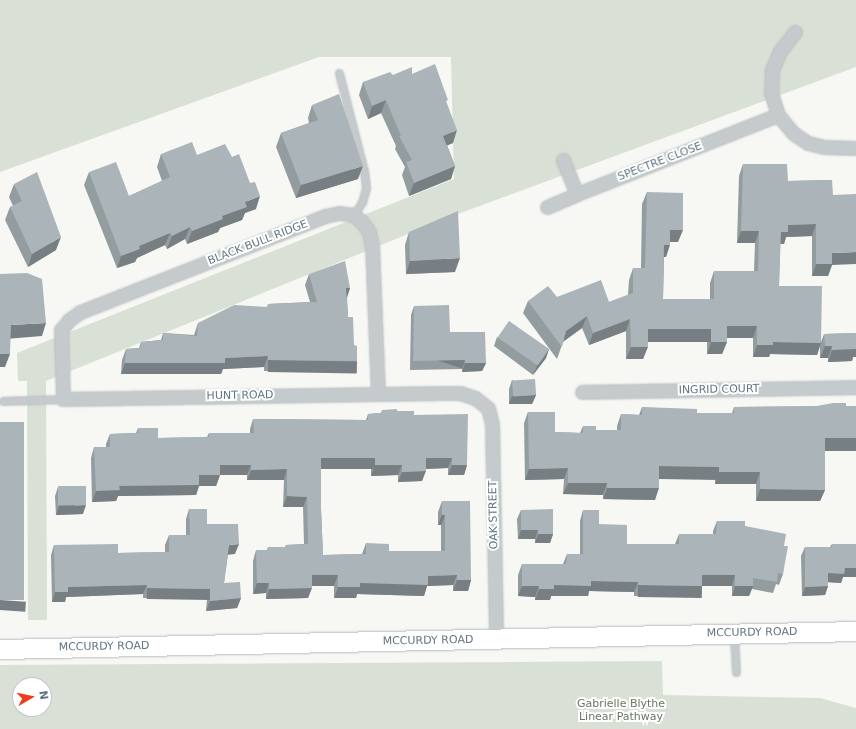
<!DOCTYPE html>
<style>
body{margin:0}
#map{position:relative;width:856px;height:729px;overflow:hidden;background:#f7f7f4;font-family:"DejaVu Sans",sans-serif}
div>[style]{position:absolute}
.green>*{inset:0;background:#d9e0d5}
.roads{filter:drop-shadow(0 0 1px #b7bdc1) drop-shadow(0 0 1px #b7bdc1)}
.lane>*{height:7px;margin:-3.5px;padding:0 3.5px;transform-origin:3.5px;border-radius:3.5px;background:#c5cacc}
.street>*{height:13px;margin:-6.5px;padding:0 6.5px;transform-origin:6.5px;border-radius:6.5px;background:#c5cacc}
.secondary>*{height:19px;margin:-9.5px;padding:0 9.5px;transform-origin:9.5px;border-radius:9.5px;background:#fff}
.wall>*{inset:0;background:#939c9f}
.shaded-wall>*{inset:0;background:#787f82;transform-origin:0 0}
.building>*{inset:0;background:#abb5b9;transform-origin:0 0}
span{translate:-50% -50%;white-space:nowrap;text-align:center;line-height:1.15;-webkit-text-stroke:4px #fff;paint-order:stroke}
.street-label{font-size:11px;color:#617581}
.park-label{font-size:11px;color:#667960}
.north{position:absolute;left:12px;top:677px;width:40px;height:40px;box-sizing:border-box;background:#fff;border:1px solid #c0c8cd;border-radius:50%;rotate:81deg;font-size:11px;font-weight:700;line-height:16px;text-align:center;color:#617581}
.north::after{content:'';display:block;margin:auto;width:14px;height:18px;background:#ed3e1e;clip-path:polygon(50% 0,100% 100%,50% 72%,0 100%)}
</style>
<div id="map">
<div class="green">
<div style="clip-path:polygon(0 0,856px 0,856px 67px,455px 215px,46px 381px,47px 620px,28px 620px,27px 381px,18px 381px,17px 353px,454px 179px,451px 57px,319px 57px,0 172px)"></div>
<div style="clip-path:polygon(evenodd,662px 661px,663px 695px,820px 698px,856px 708px,856px 729px,0 729px,0 665px,662px 661px,20px 685px,44px 685px,44px 709px,20px 709px,20px 685px)"></div>
</div>
<div class="roads">
<div class="lane">
<div style="left:339px;top:73px;width:101px;rotate:75.7deg"></div>
<div style="left:364px;top:171px;width:17px;rotate:83deg"></div>
<div style="left:366px;top:188px;width:15px;rotate:106deg"></div>
<div style="left:362px;top:202px;width:15px;rotate:122deg"></div>
<div style="left:3px;top:401px;width:60px;rotate:-1.9deg"></div>
<div style="left:734px;top:634px;width:38px;rotate:87deg"></div>
</div>
<div class="street">
<div style="left:795px;top:32px;width:24px;rotate:128deg"></div>
<div style="left:780px;top:51px;width:21px;rotate:113deg"></div>
<div style="left:772px;top:70px;width:23px;rotate:92deg"></div>
<div style="left:771px;top:93px;width:23px;rotate:72deg"></div>
<div style="left:778px;top:115px;width:23px;rotate:50deg"></div>
<div style="left:793px;top:133px;width:18px;rotate:34deg"></div>
<div style="left:808px;top:143px;width:16px;rotate:14deg"></div>
<div style="left:824px;top:147px;width:32px;rotate:2deg"></div>
<div style="left:563px;top:160px;width:37px;rotate:68deg"></div>
<div style="left:577px;top:194px;width:216px;rotate:-21.5deg"></div>
<div style="left:547px;top:207px;width:33px;rotate:-23deg"></div>
<div style="left:582px;top:392px;width:274px;rotate:-1deg"></div>
<div style="left:378px;top:394px;width:147px;rotate:-92.3deg"></div>
<div style="left:372px;top:247px;width:15px;rotate:-101deg"></div>
<div style="left:369px;top:232px;width:12px;rotate:-125deg"></div>
<div style="left:362px;top:222px;width:11px;rotate:-139deg"></div>
<div style="left:354px;top:215px;width:15px;rotate:-172deg"></div>
<div style="left:339px;top:213px;width:14px;rotate:168deg"></div>
<div style="left:325px;top:216px;width:263px;rotate:158.6deg"></div>
<div style="left:80px;top:312px;width:14px;rotate:144deg"></div>
<div style="left:69px;top:320px;width:13px;rotate:129deg"></div>
<div style="left:61px;top:330px;width:69px;rotate:88.3deg"></div>
<div style="left:63px;top:399px;width:315px;rotate:-0.9deg"></div>
<div style="left:378px;top:394px;width:64px;rotate:-0.9deg"></div>
<div style="left:442px;top:393px;width:18px"></div>
<div style="left:460px;top:393px;width:16px;rotate:18deg"></div>
<div style="left:475px;top:398px;width:16px;rotate:38deg"></div>
<div style="left:488px;top:408px;width:16px;rotate:76deg"></div>
<div style="left:492px;top:424px;width:215px;rotate:88.9deg"></div>
</div>
<div class="secondary">
<div style="left:0;top:649px;width:856px;rotate:-1.2deg"></div>
</div>
</div>
<div class="wall">
<div style="clip-path:polygon(412px 74px,447px 104px,453px 143px,447px 145px,455px 166px,451px 179px,409px 196px,402px 175px,405px 167px,395px 149px,396px 146px,381px 113px,368px 119px,359px 95px,363px 82px,393px 75px)"></div>
<div style="clip-path:polygon(312px 105px,358px 179px,296px 198px,276px 147px,281px 133px,309px 123px,308px 118px)"></div>
<div style="clip-path:polygon(161px 154px,197px 155px,256px 209px,245px 213px,242px 220px,220px 228px,218px 232px,187px 244px,185px 239px,167px 249px,165px 245px,137px 258px,135px 262px,117px 268px,84px 185px,89px 172px,129px 196px,162px 181px,157px 167px)"></div>
<div style="clip-path:polygon(743px 164px,788px 181px,832px 180px,832px 265px,828px 276px,812px 276px,812px 236px,786px 237px,784px 244px,780px 244px,779px 286px,821px 342px,824px 334px,856px 333px,856px 326px,856px 357px,853px 357px,852px 361px,828px 362px,828px 358px,820px 358px,820px 346px,817px 355px,770px 354px,769px 357px,753px 357px,753px 338px,727px 338px,727px 342px,722px 354px,707px 354px,707px 341px,648px 341px,643px 359px,626px 359px,626px 331px,589px 345px,582px 328px,563px 342px,557px 359px,523px 313px,528px 301px,557px 297px,609px 302px,628px 295px,629px 280px,633px 268px,641px 268px,642px 204px,647px 192px,678px 242px,670px 242px,666px 257px,664px 257px,663px 299px,710px 299px,710px 283px,714px 271px,754px 271px,755px 243px,737px 243px,739px 176px)"></div>
<div style="clip-path:polygon(14px 184px,56px 250px,28px 267px,5px 220px,10px 207px,13px 206px,9px 197px)"></div>
<div style="clip-path:polygon(409px 232px,455px 272px,406px 274px,405px 245px)"></div>
<div style="clip-path:polygon(309px 274px,350px 288px,347px 298px,348px 317px,357px 361px,353px 372px,264px 371px,264px 367px,223px 369px,221px 374px,121px 374px,122px 360px,126px 349px,139px 348px,141px 342px,161px 340px,163px 333px,194px 335px,198px 323px,267px 307px,268px 304px,310px 302px,305px 285px)"></div>
<div style="clip-path:polygon(414px 306px,450px 332px,486px 363px,482px 371px,462px 372px,462px 369px,410px 370px,411px 315px)"></div>
<div style="clip-path:polygon(497px 337px,549px 349px,546px 358px,533px 375px,494px 346px)"></div>
<div style="clip-path:polygon(512px 380px,536px 395px,532px 404px,509px 404px,509px 389px)"></div>
<div style="clip-path:polygon(856px 406px,856px 450px,825px 450px,825px 490px,820px 501px,756px 501px,756px 484px,715px 484px,715px 479px,659px 478px,655px 500px,603px 499px,603px 495px,563px 494px,564px 479px,525px 480px,524px 423px,528px 412px,555px 432px,580px 433px,583px 426px,596px 430px,617px 430px,617px 426px,621px 414px,639px 415px,642px 407px,697px 413px,732px 413px,734px 407px)"></div>
<div style="clip-path:polygon(382px 410px,397px 411px,414px 415px,467px 465px,464px 475px,448px 475px,448px 468px,426px 469px,422px 481px,398px 482px,398px 475px,371px 476px,371px 468px,321px 468px,321px 509px,323px 555px,362px 554px,366px 543px,389px 551px,441px 551px,441px 525px,438px 525px,438px 512px,442px 501px,471px 580px,468px 591px,453px 591px,453px 585px,427px 586px,424px 596px,357px 594px,356px 598px,334px 598px,334px 586px,312px 586px,308px 598px,266px 599px,266px 593px,253px 594px,253px 561px,256px 550px,267px 550px,268px 547px,285px 547px,286px 545px,304px 544px,303px 507px,283px 507px,284px 480px,247px 480px,247px 475px,220px 475px,216px 486px,199px 486px,196px 495px,118px 496px,116px 501px,92px 502px,91px 458px,94px 447px,106px 447px,106px 444px,110px 434px,136px 433px,138px 428px,158px 438px,207px 437px,209px 433px,250px 433px,250px 429px,253px 419px,366px 420px,368px 414px,381px 413px)"></div>
<div style="clip-path:polygon(58px 487px,83px 514px,56px 515px,55px 496px)"></div>
<div style="clip-path:polygon(189px 509px,207px 524px,235px 554px,228px 554px,224px 583px,241px 598px,237px 608px,206px 611px,207px 599px,143px 598px,143px 594px,66px 597px,65px 602px,52px 602px,51px 555px,54px 545px,118px 553px,165px 552px,165px 545px,169px 535px,186px 535px,186px 519px)"></div>
<div style="clip-path:polygon(521px 510px,553px 534px,550px 543px,535px 543px,535px 539px,518px 539px,517px 519px)"></div>
<div style="clip-path:polygon(583px 510px,599px 524px,627px 544px,675px 544px,679px 534px,713px 534px,713px 531px,717px 521px,745px 526px,784px 546px,783px 574px,779px 585px,776px 584px,773px 593px,752px 589px,749px 596px,732px 596px,732px 586px,702px 586px,698px 597px,634px 596px,634px 592px,589px 591px,588px 596px,551px 596px,550px 600px,535px 600px,535px 597px,518px 596px,518px 575px,522px 564px,563px 564px,567px 554px,580px 554px,580px 521px)"></div>
<div style="clip-path:polygon(832px 544px,856px 544px,856px 577px,843px 577px,841px 583px,828px 582px,828px 586px,825px 595px,802px 596px,801px 556px,805px 547px,830px 547px)"></div>
</div>
<div class="shaded-wall">
<div style="clip-path:polygon(386px 100px,381px 113px,368px 119px,372px 106px)"></div>
<div style="clip-path:polygon(457px 130px,453px 143px,439px 149px,443px 136px)"></div>
<div style="clip-path:polygon(363px 166px,358px 179px,296px 198px,301px 185px)"></div>
<div style="clip-path:polygon(455px 166px,451px 179px,409px 196px,414px 183px)"></div>
<div style="clip-path:polygon(260px 196px,256px 209px,245px 213px,242px 220px,220px 228px,218px 232px,187px 244px,192px 231px,222px 216px,245px 202px)"></div>
<div style="clip-path:polygon(816px 224px,812px 236px,786px 237px,784px 244px,776px 244px,781px 232px,788px 225px)"></div>
<div style="clip-path:polygon(190px 227px,185px 239px,167px 249px,172px 236px)"></div>
<div style="clip-path:polygon(670px 230px,683px 230px,678px 242px,666px 242px)"></div>
<div style="clip-path:polygon(741px 231px,759px 231px,755px 243px,737px 243px)"></div>
<div style="clip-path:polygon(170px 233px,165px 245px,137px 258px,135px 262px,117px 268px,121px 256px,139px 246px)"></div>
<div style="clip-path:polygon(61px 237px,56px 250px,28px 267px,32px 254px)"></div>
<div style="clip-path:polygon(664px 245px,670px 245px,666px 257px,659px 257px)"></div>
<div style="clip-path:polygon(856px 252px,856px 264px,832px 265px,828px 276px,812px 276px,816px 264px,832px 253px)"></div>
<div style="clip-path:polygon(460px 258px,455px 272px,406px 274px,410px 261px)"></div>
<div style="clip-path:polygon(346px 288px,350px 288px,346px 299px)"></div>
<div style="clip-path:polygon(587px 316px,582px 328px,561px 343px,566px 331px)"></div>
<div style="clip-path:polygon(630px 319px,626px 331px,589px 345px,593px 333px)"></div>
<div style="clip-path:polygon(46px 323px,42px 336px,6px 339px,11px 325px)"></div>
<div style="clip-path:polygon(727px 326px,757px 326px,753px 338px,722px 338px)"></div>
<div style="left:648px;top:329px;width:63px;height:13px"></div>
<div style="clip-path:polygon(711px 342px,727px 342px,722px 354px,707px 354px)"></div>
<div style="clip-path:polygon(773px 342px,821px 343px,817px 355px,770px 354px,769px 357px,753px 357px,757px 345px)"></div>
<div style="clip-path:polygon(825px 346px,832px 346px,828px 358px,820px 358px)"></div>
<div style="clip-path:polygon(856px 346px,856px 357px,853px 357px,852px 361px,828px 362px,832px 350px)"></div>
<div style="clip-path:polygon(631px 347px,648px 347px,643px 359px,626px 359px)"></div>
<div style="clip-path:polygon(549px 349px,546px 358px,533px 375px,537px 366px)"></div>
<div style="clip-path:polygon(0 354px,10px 354px,5px 367px,0 367px)"></div>
<div style="clip-path:polygon(268px 356px,264px 367px,223px 369px,221px 374px,121px 374px,125px 363px)"></div>
<div style="left:268px;top:360px;width:89px;height:12px;rotate:1deg"></div>
<div style="left:465px;top:360px;width:9px;height:52px;rotate:108deg"></div>
<div style="clip-path:polygon(465px 363px,486px 363px,482px 371px,462px 372px)"></div>
<div style="clip-path:polygon(536px 395px,532px 404px,509px 404px,512px 396px)"></div>
<div style="left:825px;top:438px;width:31px;height:13px"></div>
<div style="left:321px;top:458px;width:54px;height:11px"></div>
<div style="clip-path:polygon(426px 458px,452px 458px,448px 468px,422px 469px)"></div>
<div style="clip-path:polygon(220px 465px,251px 465px,247px 475px,220px 475px,216px 486px,199px 486px,196px 495px,118px 496px,116px 501px,92px 502px,96px 491px)"></div>
<div style="clip-path:polygon(375px 465px,402px 465px,398px 475px,371px 476px)"></div>
<div style="clip-path:polygon(452px 465px,467px 465px,464px 475px,448px 475px)"></div>
<div style="left:659px;top:466px;width:60px;height:13px;rotate:1deg"></div>
<div style="clip-path:polygon(568px 468px,564px 479px,525px 480px,529px 469px)"></div>
<div style="clip-path:polygon(287px 469px,284px 480px,247px 480px,251px 470px)"></div>
<div style="clip-path:polygon(426px 471px,422px 481px,398px 482px,402px 472px)"></div>
<div style="clip-path:polygon(719px 472px,760px 472px,756px 484px,715px 484px)"></div>
<div style="clip-path:polygon(568px 483px,607px 483px,603px 495px,563px 494px)"></div>
<div style="clip-path:polygon(607px 488px,659px 488px,655px 500px,603px 499px)"></div>
<div style="clip-path:polygon(760px 489px,825px 490px,820px 501px,756px 501px)"></div>
<div style="clip-path:polygon(287px 496px,307px 497px,303px 507px,283px 507px)"></div>
<div style="clip-path:polygon(86px 505px,83px 514px,56px 515px,59px 506px)"></div>
<div style="clip-path:polygon(442px 515px,445px 515px,441px 525px,438px 525px)"></div>
<div style="clip-path:polygon(521px 530px,538px 530px,535px 539px,518px 539px)"></div>
<div style="clip-path:polygon(538px 534px,553px 534px,550px 543px,535px 543px)"></div>
<div style="clip-path:polygon(239px 544px,235px 554px,226px 555px,229px 545px)"></div>
<div style="clip-path:polygon(845px 568px,856px 568px,856px 577px,843px 577px,841px 583px,825px 582px,828px 573px)"></div>
<div style="clip-path:polygon(312px 575px,338px 575px,334px 586px,308px 586px)"></div>
<div style="clip-path:polygon(457px 575px,453px 585px,427px 586px,424px 596px,357px 594px,356px 598px,334px 598px,338px 587px,360px 583px,428px 576px)"></div>
<div style="clip-path:polygon(702px 575px,735px 575px,732px 586px,698px 586px)"></div>
<div style="clip-path:polygon(457px 580px,471px 580px,468px 591px,453px 591px)"></div>
<div style="clip-path:polygon(591px 581px,638px 582px,634px 592px,589px 591px,588px 596px,551px 596px,550px 600px,535px 600px,539px 589px,554px 585px)"></div>
<div style="clip-path:polygon(257px 583px,269px 583px,266px 593px,253px 594px)"></div>
<div style="clip-path:polygon(147px 585px,143px 594px,66px 597px,65px 602px,52px 602px,55px 592px,68px 587px)"></div>
<div style="left:638px;top:585px;width:64px;height:12px;rotate:1deg"></div>
<div style="clip-path:polygon(522px 586px,539px 586px,535px 597px,518px 596px)"></div>
<div style="clip-path:polygon(735px 586px,753px 586px,749px 596px,732px 596px)"></div>
<div style="clip-path:polygon(828px 586px,825px 595px,802px 596px,805px 587px)"></div>
<div style="left:147px;top:588px;width:63px;height:11px;rotate:1deg"></div>
<div style="clip-path:polygon(312px 588px,308px 598px,266px 599px,269px 589px)"></div>
<div style="clip-path:polygon(241px 598px,237px 608px,206px 611px,210px 601px)"></div>
<div style="left:0;top:600px;width:26px;height:10px;rotate:4deg"></div>
</div>
<div class="building">
<div style="clip-path:polygon(435px 64px,448px 100px,446px 101px,457px 130px,443px 136px,455px 166px,414px 183px,406px 162px,412px 160px,399px 136px,401px 136px,386px 100px,372px 106px,363px 82px,390px 72px,393px 75px,412px 67px,412px 74px)"></div>
<div style="clip-path:polygon(339px 94px,363px 166px,301px 185px,281px 133px,318px 120px,312px 105px)"></div>
<div style="clip-path:polygon(192px 142px,197px 155px,225px 144px,232px 157px,239px 154px,250px 183px,255px 182px,260px 196px,245px 202px,247px 207px,222px 216px,223px 219px,192px 231px,190px 227px,172px 236px,170px 233px,139px 246px,140px 249px,121px 256px,89px 172px,116px 162px,129px 196px,170px 177px,161px 154px)"></div>
<div style="clip-path:polygon(743px 164px,787px 164px,788px 181px,832px 180px,833px 195px,856px 194px,856px 252px,832px 253px,832px 264px,816px 264px,816px 224px,788px 225px,788px 232px,781px 232px,779px 286px,822px 286px,821px 343px,773px 342px,773px 345px,757px 345px,757px 326px,727px 326px,727px 342px,711px 342px,711px 329px,648px 329px,648px 347px,631px 347px,630px 319px,593px 333px,587px 316px,566px 331px,562px 347px,528px 301px,548px 286px,557px 297px,601px 280px,609px 302px,633px 293px,633px 268px,645px 268px,647px 192px,683px 193px,683px 230px,670px 230px,670px 245px,664px 245px,663px 299px,714px 299px,714px 271px,758px 271px,759px 231px,741px 231px)"></div>
<div style="clip-path:polygon(37px 172px,61px 237px,32px 254px,10px 207px,22px 201px,14px 184px)"></div>
<div style="clip-path:polygon(458px 211px,460px 258px,410px 261px,409px 232px)"></div>
<div style="clip-path:polygon(345px 261px,350px 288px,346px 288px,348px 317px,353px 317px,354px 345px,357px 346px,357px 361px,268px 360px,268px 356px,225px 358px,225px 363px,125px 363px,126px 349px,140px 348px,141px 342px,163px 340px,163px 333px,197px 336px,198px 323px,234px 305px,268px 307px,268px 304px,317px 302px,309px 274px)"></div>
<div style="clip-path:polygon(27px 273px,42px 279px,46px 323px,11px 325px,10px 354px,0 354px,0 274px)"></div>
<div style="clip-path:polygon(449px 305px,450px 332px,485px 332px,486px 363px,465px 363px,465px 360px,413px 361px,414px 306px)"></div>
<div style="left:509px;top:321px;width:49px;height:20px;rotate:35deg"></div>
<div style="clip-path:polygon(856px 333px,856px 349px,832px 350px,832px 346px,825px 346px,824px 334px)"></div>
<div style="left:535px;top:379px;width:16px;height:23px;rotate:86deg"></div>
<div style="clip-path:polygon(833px 403px,846px 403px,846px 406px,856px 406px,856px 438px,825px 438px,825px 490px,760px 489px,760px 472px,719px 472px,719px 467px,659px 466px,659px 488px,607px 488px,607px 483px,568px 483px,568px 468px,529px 469px,528px 412px,555px 412px,555px 432px,583px 433px,583px 426px,596px 426px,596px 430px,621px 430px,621px 414px,642px 415px,642px 407px,697px 409px,697px 413px,734px 413px,734px 407px,817px 406px)"></div>
<div style="clip-path:polygon(397px 409px,397px 411px,414px 411px,414px 415px,468px 414px,467px 465px,452px 465px,452px 458px,426px 458px,426px 471px,402px 472px,402px 465px,375px 465px,375px 458px,321px 458px,321px 509px,323px 555px,366px 554px,366px 543px,389px 544px,389px 551px,445px 551px,445px 515px,442px 515px,442px 501px,470px 501px,471px 580px,457px 580px,457px 575px,428px 576px,428px 585px,360px 583px,360px 587px,338px 587px,338px 575px,312px 575px,312px 588px,269px 589px,269px 583px,257px 583px,256px 550px,268px 550px,268px 547px,286px 547px,286px 545px,308px 544px,307px 497px,287px 496px,287px 469px,251px 470px,251px 465px,220px 465px,220px 475px,199px 475px,199px 485px,119px 486px,120px 490px,96px 491px,94px 447px,110px 447px,110px 434px,138px 433px,138px 428px,158px 428px,158px 438px,209px 437px,209px 433px,254px 433px,253px 419px,368px 420px,368px 414px,382px 413px,382px 410px)"></div>
<div style="left:0;top:422px;width:24px;height:178px"></div>
<div style="left:86px;top:486px;width:19px;height:28px;rotate:90deg"></div>
<div style="clip-path:polygon(189px 509px,207px 509px,207px 524px,238px 524px,239px 544px,229px 545px,224px 583px,240px 582px,241px 598px,210px 601px,210px 589px,147px 588px,147px 585px,68px 587px,68px 592px,55px 592px,54px 545px,118px 544px,118px 553px,169px 552px,169px 535px,190px 535px)"></div>
<div style="clip-path:polygon(553px 509px,553px 534px,538px 534px,538px 530px,521px 530px,521px 510px)"></div>
<div style="clip-path:polygon(583px 510px,599px 510px,599px 524px,627px 525px,627px 544px,679px 544px,679px 534px,716px 534px,717px 521px,745px 521px,745px 526px,786px 534px,784px 546px,788px 546px,783px 574px,778px 573px,777px 582px,753px 578px,753px 586px,735px 586px,735px 575px,702px 575px,702px 586px,638px 585px,638px 582px,591px 581px,591px 586px,554px 585px,554px 589px,539px 589px,539px 586px,522px 586px,522px 564px,566px 564px,567px 554px,583px 554px)"></div>
<div style="clip-path:polygon(832px 544px,856px 544px,856px 568px,845px 568px,844px 574px,828px 573px,828px 586px,805px 587px,805px 547px,832px 547px)"></div>
</div>
<div class="street-label">
<span style="left:660px;top:162px;rotate:-21deg">SPECTRE CLOSE</span>
<span style="left:258px;top:243px;rotate:-21deg">BLACK BULL RIDGE</span>
<span style="left:719px;top:390px;rotate:-1deg">INGRID COURT</span>
<span style="left:240px;top:396px;rotate:-1deg">HUNT ROAD</span>
<span style="left:494px;top:515px;rotate:-91deg">OAK STREET</span>
<span style="left:752px;top:633px;rotate:-1deg">MCCURDY ROAD</span>
<span style="left:428px;top:641px;rotate:-1deg">MCCURDY ROAD</span>
<span style="left:104px;top:647px;rotate:-1deg">MCCURDY ROAD</span>
</div>
<div class="park-label">
<span style="left:621px;top:711px">Gabrielle Blythe<br>Linear Pathway</span>
</div>
<div class="north">N</div>
</div>
